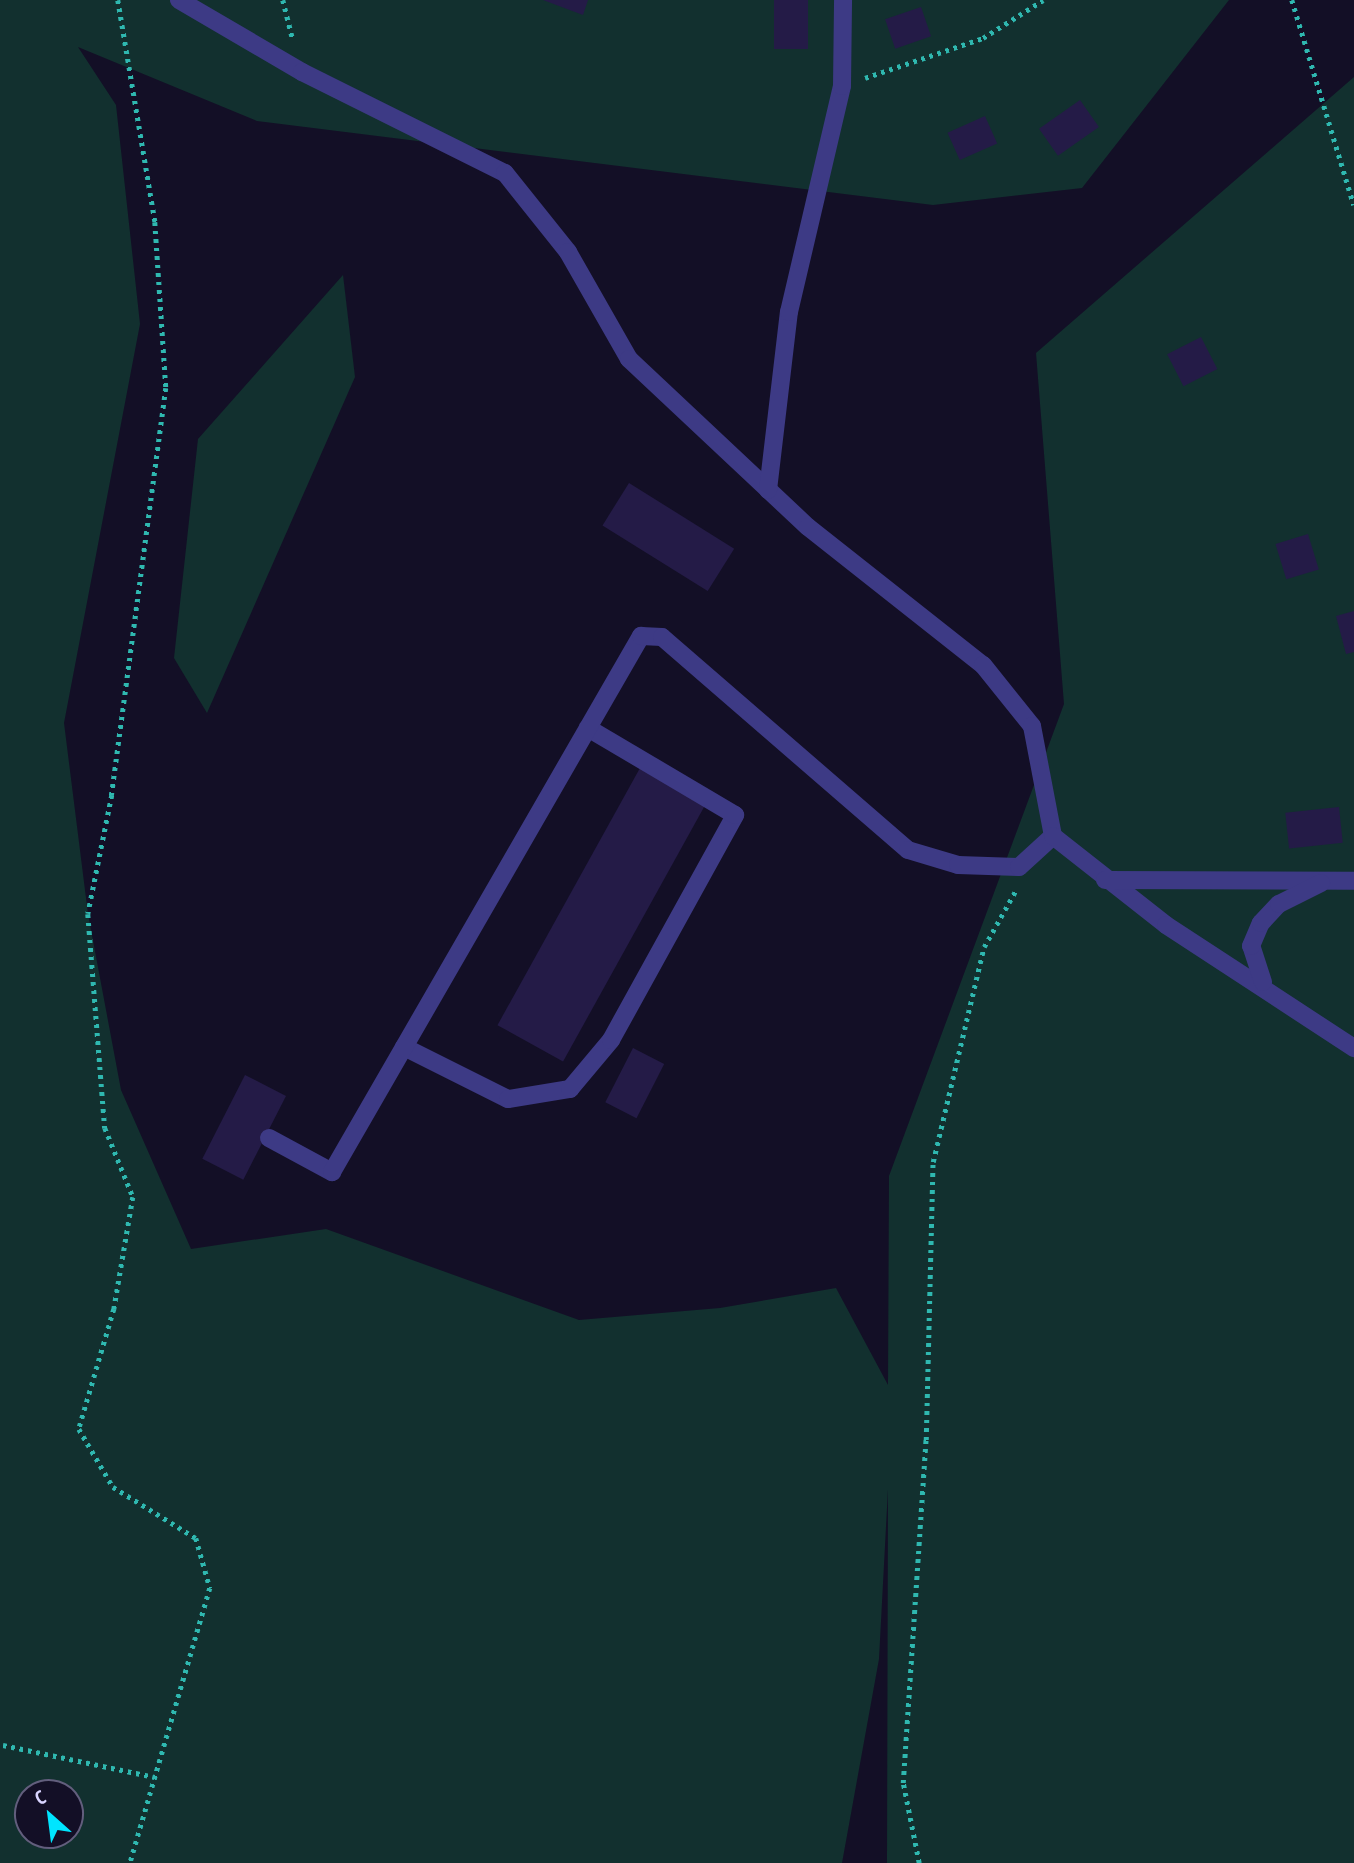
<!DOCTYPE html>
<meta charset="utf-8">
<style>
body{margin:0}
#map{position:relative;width:1354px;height:1863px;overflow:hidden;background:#130f26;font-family:"PT Sans Narrow",sans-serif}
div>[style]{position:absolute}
.green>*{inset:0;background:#12302f}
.building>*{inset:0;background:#241b47;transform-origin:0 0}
.path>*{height:4.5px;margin-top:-2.25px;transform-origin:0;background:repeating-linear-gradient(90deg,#2fb8b0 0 3.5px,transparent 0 8.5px)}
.service>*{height:18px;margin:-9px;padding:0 9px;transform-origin:9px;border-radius:9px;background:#3d3a85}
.minor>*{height:18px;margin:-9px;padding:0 9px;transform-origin:9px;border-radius:9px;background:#3d3a85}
span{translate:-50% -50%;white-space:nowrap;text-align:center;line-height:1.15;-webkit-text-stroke:5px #130f26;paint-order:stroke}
.north{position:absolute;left:14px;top:1779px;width:70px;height:70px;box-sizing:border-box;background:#130f26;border:2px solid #625e7d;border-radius:50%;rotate:332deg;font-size:19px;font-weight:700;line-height:28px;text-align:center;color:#d9d4ff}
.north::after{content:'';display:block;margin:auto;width:24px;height:32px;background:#00e5ff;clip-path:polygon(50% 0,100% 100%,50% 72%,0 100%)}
</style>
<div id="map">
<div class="green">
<div style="clip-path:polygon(evenodd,0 0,1229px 0,1082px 188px,933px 205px,257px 121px,78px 47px,116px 105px,140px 324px,64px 723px,88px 914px,121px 1090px,191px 1249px,326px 1229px,579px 1320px,720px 1308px,836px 1288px,888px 1385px,889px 1176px,1064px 704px,1036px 353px,1354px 77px,1354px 1863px,887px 1863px,888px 1489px,879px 1659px,842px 1863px,0 1863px,0 0,28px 1793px,70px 1793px,70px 1835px,28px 1835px,28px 1793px)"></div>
<div style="clip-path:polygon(343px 275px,355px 377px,207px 713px,174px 658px,198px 439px)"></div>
</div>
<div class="building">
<div style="clip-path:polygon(543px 0,588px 0,583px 15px)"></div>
<div style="left:774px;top:0;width:34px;height:49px"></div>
<div style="left:921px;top:7px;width:31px;height:38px;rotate:71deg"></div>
<div style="left:1080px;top:100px;width:33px;height:50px;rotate:55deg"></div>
<div style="left:985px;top:116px;width:30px;height:41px;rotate:66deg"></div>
<div style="left:1201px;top:337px;width:36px;height:38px;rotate:63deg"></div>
<div style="left:629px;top:483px;width:124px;height:50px;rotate:32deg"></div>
<div style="left:1308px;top:534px;width:37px;height:34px;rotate:73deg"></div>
<div style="clip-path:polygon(1354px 611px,1354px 652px,1346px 654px,1336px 616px)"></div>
<div style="left:640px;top:768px;width:75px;height:294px;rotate:29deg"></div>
<div style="left:1339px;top:807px;width:36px;height:54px;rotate:84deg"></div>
<div style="left:633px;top:1048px;width:35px;height:61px;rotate:27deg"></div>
<div style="left:245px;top:1075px;width:46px;height:94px;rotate:27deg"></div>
</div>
<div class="path">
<div style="left:118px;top:0;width:225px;rotate:80.5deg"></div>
<div style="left:155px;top:222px;width:166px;rotate:86.2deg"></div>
<div style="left:166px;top:388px;width:411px;rotate:97.6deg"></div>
<div style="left:112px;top:795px;width:121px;rotate:101.4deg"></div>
<div style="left:88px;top:914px;width:215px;rotate:85.5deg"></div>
<div style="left:105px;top:1128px;width:74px;rotate:67.9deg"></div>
<div style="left:133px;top:1197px;width:114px;rotate:99.6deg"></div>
<div style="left:114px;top:1309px;width:125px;rotate:106.3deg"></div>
<div style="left:79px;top:1429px;width:67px;rotate:59.6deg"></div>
<div style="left:113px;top:1487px;width:97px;rotate:31.6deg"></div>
<div style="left:196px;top:1538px;width:52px;rotate:74.4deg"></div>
<div style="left:210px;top:1588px;width:286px;rotate:106.2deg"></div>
<div style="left:283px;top:0;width:41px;rotate:76deg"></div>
<div style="left:1292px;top:0;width:214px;rotate:73.2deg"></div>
<div style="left:865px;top:78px;width:125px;rotate:-18.7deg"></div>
<div style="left:983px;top:38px;width:71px;rotate:-32.3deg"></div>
<div style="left:3px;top:1745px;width:155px;rotate:11.9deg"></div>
<div style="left:919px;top:1863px;width:82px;rotate:-101.3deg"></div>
<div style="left:903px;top:1783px;width:344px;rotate:-86.2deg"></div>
<div style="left:926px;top:1440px;width:278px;rotate:-88.6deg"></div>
<div style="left:933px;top:1162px;width:221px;rotate:-76.7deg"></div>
<div style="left:984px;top:947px;width:65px;rotate:-60.7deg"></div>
</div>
<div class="service">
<div style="left:404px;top:1047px;width:116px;rotate:26.6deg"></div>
<div style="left:508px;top:1099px;width:63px;rotate:-9.2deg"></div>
<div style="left:570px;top:1089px;width:64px;rotate:-50.1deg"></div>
<div style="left:611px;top:1040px;width:257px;rotate:-61.1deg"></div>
<div style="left:735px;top:815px;width:171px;rotate:-149.4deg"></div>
<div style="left:269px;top:1138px;width:72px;rotate:28.4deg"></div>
<div style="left:332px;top:1172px;width:619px;rotate:-60.04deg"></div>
<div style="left:641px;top:636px;width:21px;rotate:3deg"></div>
<div style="left:662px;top:637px;width:325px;rotate:40.9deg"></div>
<div style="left:908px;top:850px;width:52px;rotate:16.7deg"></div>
<div style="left:958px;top:865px;width:61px;rotate:1.9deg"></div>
<div style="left:1019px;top:867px;width:46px;rotate:-42.4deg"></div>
</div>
<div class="minor">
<div style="left:179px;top:0;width:143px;rotate:30.3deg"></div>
<div style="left:302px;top:72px;width:227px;rotate:26.5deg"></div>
<div style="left:505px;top:173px;width:101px;rotate:51.4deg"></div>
<div style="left:568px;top:252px;width:123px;rotate:60.3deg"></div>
<div style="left:629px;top:359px;width:245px;rotate:43.2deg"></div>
<div style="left:808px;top:527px;width:223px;rotate:38.3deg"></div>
<div style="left:983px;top:665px;width:78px;rotate:51.2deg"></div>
<div style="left:1032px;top:726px;width:112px;rotate:79.2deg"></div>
<div style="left:1053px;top:836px;width:144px;rotate:38.2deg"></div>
<div style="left:1166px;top:925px;width:225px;rotate:33.2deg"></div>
<div style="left:768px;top:490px;width:179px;rotate:-83.3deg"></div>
<div style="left:789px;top:312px;width:232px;rotate:-76.8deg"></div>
<div style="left:842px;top:86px;width:86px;rotate:-89.3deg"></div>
<div style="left:1105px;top:880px;width:249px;rotate:0.2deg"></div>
<div style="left:1263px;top:982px;width:38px;rotate:-108deg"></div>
<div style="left:1251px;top:946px;width:25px;rotate:-67deg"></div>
<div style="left:1261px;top:923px;width:26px;rotate:-47deg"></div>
<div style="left:1279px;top:904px;width:47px;rotate:-26.6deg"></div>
</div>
<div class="north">С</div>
</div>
